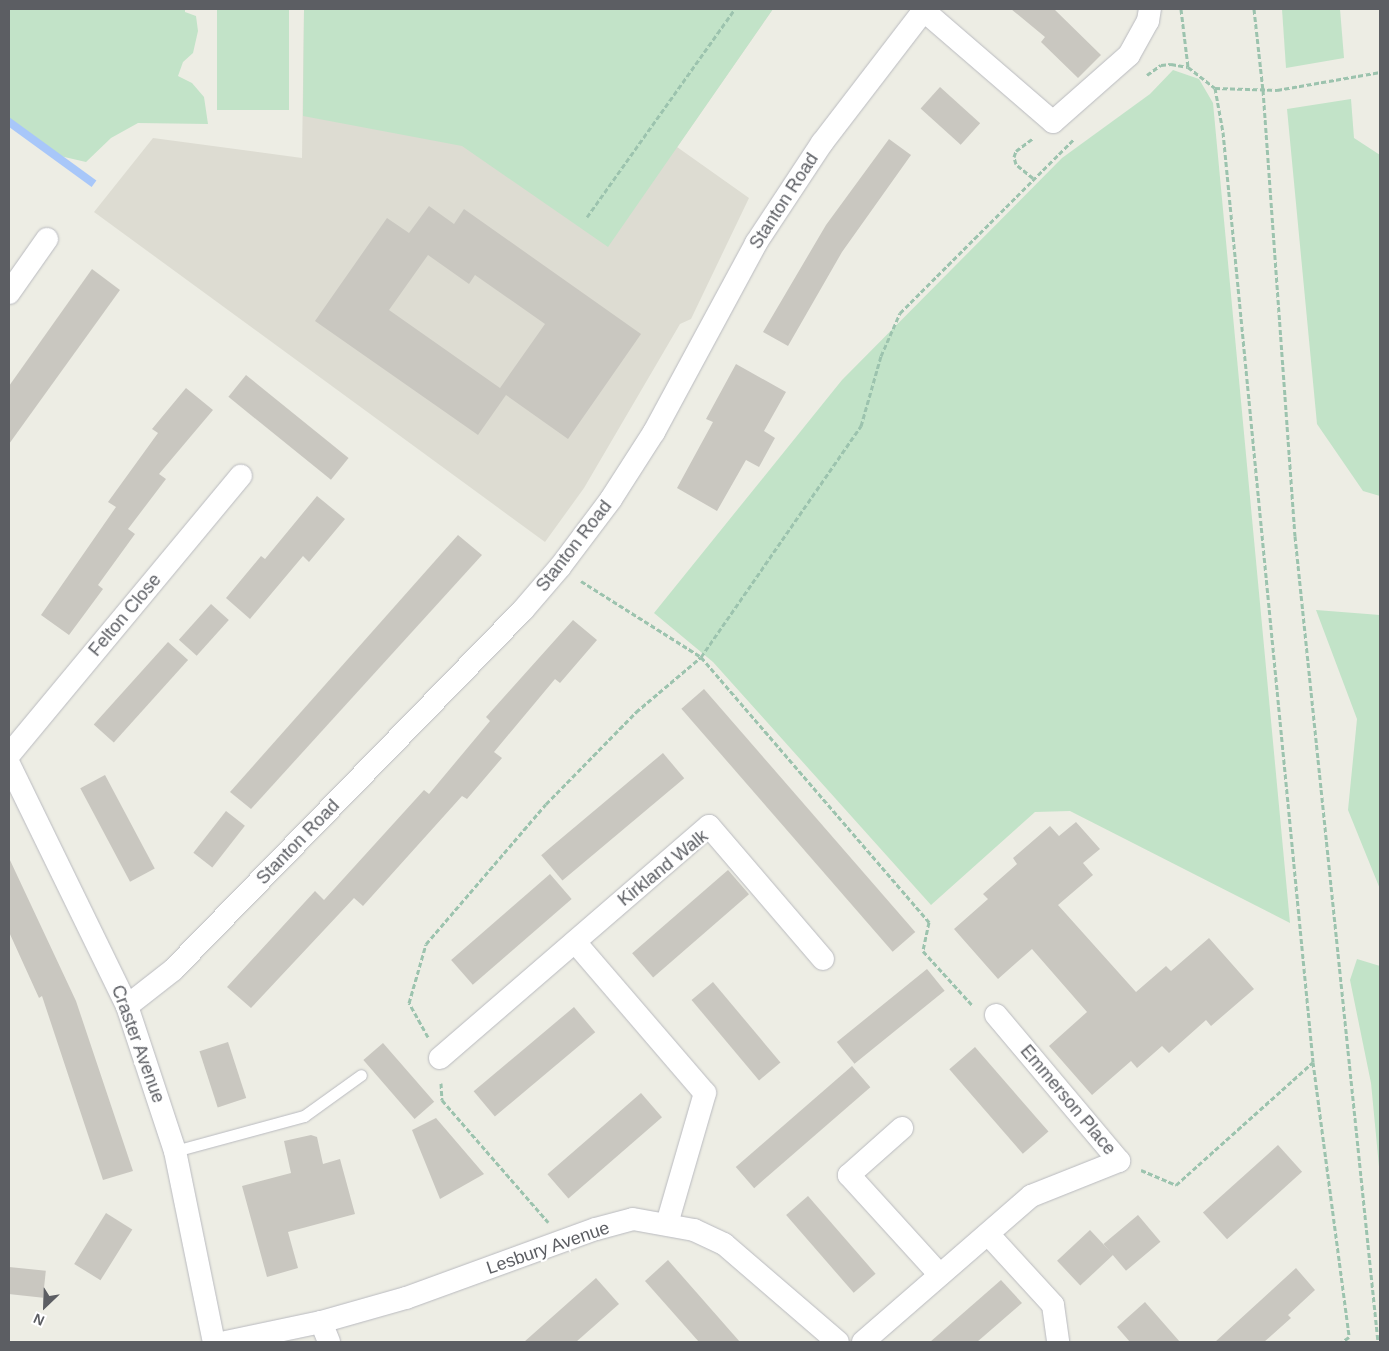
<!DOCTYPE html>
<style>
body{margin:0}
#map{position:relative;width:1389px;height:1351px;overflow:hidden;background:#edede4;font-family:Arial,sans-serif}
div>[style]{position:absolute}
.education>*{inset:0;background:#dddcd2}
.green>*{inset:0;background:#c2e3c8;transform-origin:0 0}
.water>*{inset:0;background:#a8c7f9;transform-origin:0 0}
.building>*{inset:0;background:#c9c7c0;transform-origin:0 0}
.path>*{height:3px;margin-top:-1.5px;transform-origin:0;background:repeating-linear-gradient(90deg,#9cc3ae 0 5px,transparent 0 7.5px)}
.roads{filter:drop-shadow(0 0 1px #b9babf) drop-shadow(0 0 1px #b9babf)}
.lane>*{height:11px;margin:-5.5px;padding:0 5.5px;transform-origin:5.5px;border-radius:5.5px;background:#fff}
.street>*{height:22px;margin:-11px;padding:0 11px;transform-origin:11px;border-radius:11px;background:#fff}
span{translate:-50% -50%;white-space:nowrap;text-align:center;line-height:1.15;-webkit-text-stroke:4.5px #fff;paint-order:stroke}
.street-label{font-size:18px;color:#5c5e63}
.frame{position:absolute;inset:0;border:10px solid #5c5e63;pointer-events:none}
.north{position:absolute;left:20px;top:1281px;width:50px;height:50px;-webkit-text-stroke:4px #fff;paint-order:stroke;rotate:204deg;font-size:14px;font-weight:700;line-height:20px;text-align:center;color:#5c5e63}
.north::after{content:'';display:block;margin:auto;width:18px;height:22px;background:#5c5e63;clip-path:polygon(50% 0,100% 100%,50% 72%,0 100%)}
</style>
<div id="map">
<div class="education">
<div style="clip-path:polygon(304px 9px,773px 9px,677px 147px,749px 198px,691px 319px,680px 324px,584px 488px,545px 542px,94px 212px,153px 138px,302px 158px)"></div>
</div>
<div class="green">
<div style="clip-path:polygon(9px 9px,185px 9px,185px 12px,196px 16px,198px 31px,193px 53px,183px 62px,178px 76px,192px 83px,204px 97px,208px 124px,138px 123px,111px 138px,86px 162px,60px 156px,9px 118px)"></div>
<div style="left:217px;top:9px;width:72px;height:101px"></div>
<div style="clip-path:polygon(304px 9px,773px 9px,608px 247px,462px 146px,303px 116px)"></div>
<div style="clip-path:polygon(1282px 9px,1340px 9px,1344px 58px,1286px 68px)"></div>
<div style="clip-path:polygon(1173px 70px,1199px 79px,1213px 103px,1290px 923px,1070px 811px,1035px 812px,931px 905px,713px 662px,654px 613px,842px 380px,1062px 158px,1150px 94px)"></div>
<div style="clip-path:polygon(1351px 99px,1354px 138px,1380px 155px,1380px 496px,1363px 491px,1317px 424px,1287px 109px)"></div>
<div style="clip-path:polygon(1316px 610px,1380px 615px,1380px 889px,1348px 810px,1357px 719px)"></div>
<div style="clip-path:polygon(1357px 959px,1380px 966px,1380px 1177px,1371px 1083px,1350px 980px)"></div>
</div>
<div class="water">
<div style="left:9px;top:117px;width:108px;height:8px;rotate:36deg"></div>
</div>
<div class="building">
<div style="clip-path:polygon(1011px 9px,1054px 9px,1101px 55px,1078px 78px,1041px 42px,1045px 37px)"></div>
<div style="left:940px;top:87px;width:54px;height:29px;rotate:42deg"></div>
<div style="clip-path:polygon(889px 139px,911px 155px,842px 252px,788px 346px,763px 332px,826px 225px)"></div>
<div style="clip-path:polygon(evenodd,429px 206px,454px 224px,464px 209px,641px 334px,568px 439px,506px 395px,478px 435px,315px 321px,387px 218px,409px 233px,429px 206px,428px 255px,469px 284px,475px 275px,545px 324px,500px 388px,389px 310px,428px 255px)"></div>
<div style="clip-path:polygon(92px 269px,120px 290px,9px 444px,9px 386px)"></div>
<div style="clip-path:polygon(736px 364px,786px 392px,764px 431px,775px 438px,759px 467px,746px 460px,717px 511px,677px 488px,713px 422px,706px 419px)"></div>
<div style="left:246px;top:375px;width:132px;height:28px;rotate:39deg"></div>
<div style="clip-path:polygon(186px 388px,213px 410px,159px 474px,166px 479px,128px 529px,135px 534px,98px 585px,103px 589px,69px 635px,41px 615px,116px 507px,108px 502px,158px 433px,152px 429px)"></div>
<div style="clip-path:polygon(317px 496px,345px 519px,309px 562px,303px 556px,250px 619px,226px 598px,261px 556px,265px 559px)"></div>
<div style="clip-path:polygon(458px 535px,482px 555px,251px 809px,230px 792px)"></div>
<div style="left:211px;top:604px;width:24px;height:48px;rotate:42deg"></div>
<div style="clip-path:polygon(573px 620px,597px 640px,560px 683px,555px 679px,494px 752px,502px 758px,467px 799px,462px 796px,363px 906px,354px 898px,251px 1008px,227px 987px,315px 891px,324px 900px,424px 790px,429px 794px,490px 721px,486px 717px)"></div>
<div style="left:168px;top:642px;width:27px;height:111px;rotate:42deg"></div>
<div style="left:704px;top:689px;width:322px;height:30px;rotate:49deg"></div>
<div style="left:663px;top:753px;width:33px;height:159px;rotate:50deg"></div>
<div style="left:105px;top:775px;width:106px;height:28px;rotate:62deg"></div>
<div style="left:226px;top:811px;width:24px;height:53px;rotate:38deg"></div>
<div style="clip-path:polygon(1076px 822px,1100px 849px,1083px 863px,1093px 875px,1058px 905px,1136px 992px,1166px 966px,1171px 971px,1209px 938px,1254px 989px,1211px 1026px,1206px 1020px,1169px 1053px,1162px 1046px,1137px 1068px,1131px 1061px,1092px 1095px,1049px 1046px,1087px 1012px,1032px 949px,998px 979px,954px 929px,988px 899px,983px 894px,1017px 864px,1013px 858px,1050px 826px,1059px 836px)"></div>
<div style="clip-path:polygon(9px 858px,76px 1001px,133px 1171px,103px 1180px,42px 996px,39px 998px,9px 932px)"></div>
<div style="left:728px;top:870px;width:32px;height:127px;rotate:49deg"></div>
<div style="left:550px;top:874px;width:33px;height:131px;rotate:49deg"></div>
<div style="left:927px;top:969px;width:28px;height:116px;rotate:51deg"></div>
<div style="left:713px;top:982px;width:105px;height:28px;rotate:50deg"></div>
<div style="left:574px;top:1007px;width:33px;height:131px;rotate:50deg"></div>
<div style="left:228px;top:1042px;width:59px;height:30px;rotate:72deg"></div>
<div style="left:383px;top:1043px;width:78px;height:26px;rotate:49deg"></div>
<div style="left:975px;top:1047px;width:112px;height:34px;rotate:49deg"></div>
<div style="left:852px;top:1066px;width:28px;height:154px;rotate:49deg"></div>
<div style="left:641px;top:1093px;width:32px;height:124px;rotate:49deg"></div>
<div style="clip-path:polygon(436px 1118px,484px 1174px,440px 1199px,412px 1130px)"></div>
<div style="clip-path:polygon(311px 1135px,317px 1137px,323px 1164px,340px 1159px,355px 1214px,288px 1232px,298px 1268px,267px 1277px,242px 1186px,291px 1173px,284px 1141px)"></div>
<div style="left:1278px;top:1145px;width:36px;height:101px;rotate:48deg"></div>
<div style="left:808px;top:1196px;width:103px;height:29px;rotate:49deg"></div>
<div style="left:106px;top:1213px;width:31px;height:60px;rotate:32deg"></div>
<div style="left:1138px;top:1215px;width:35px;height:45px;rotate:50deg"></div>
<div style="left:1090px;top:1230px;width:34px;height:45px;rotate:47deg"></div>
<div style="clip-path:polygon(668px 1260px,740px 1342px,699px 1342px,645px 1281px)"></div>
<div style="left:9px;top:1267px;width:37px;height:27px;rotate:6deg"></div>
<div style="clip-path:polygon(1296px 1268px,1315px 1290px,1288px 1315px,1291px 1318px,1264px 1342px,1215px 1342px)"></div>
<div style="clip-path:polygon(596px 1278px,619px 1304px,576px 1342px,524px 1342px)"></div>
<div style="clip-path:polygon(1001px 1280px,1022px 1303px,977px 1342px,930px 1342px)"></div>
<div style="clip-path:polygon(1145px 1302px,1180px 1342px,1130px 1342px,1117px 1327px)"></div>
</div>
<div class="path">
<div style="left:1181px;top:9px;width:58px;rotate:83.1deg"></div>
<div style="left:1254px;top:9px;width:81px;rotate:83.7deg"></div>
<div style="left:1263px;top:90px;width:447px;rotate:85.9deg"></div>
<div style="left:1295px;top:536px;width:810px;rotate:84.12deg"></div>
<div style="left:1147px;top:75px;width:17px;rotate:-36deg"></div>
<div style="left:1161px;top:65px;width:10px;rotate:-6deg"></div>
<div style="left:1171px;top:64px;width:17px;rotate:10deg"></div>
<div style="left:1188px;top:67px;width:34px;rotate:38deg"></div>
<div style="left:1215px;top:88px;width:62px;rotate:1.8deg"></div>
<div style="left:1277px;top:90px;width:105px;rotate:-9.9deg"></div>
<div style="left:1215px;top:88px;width:45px;rotate:79.7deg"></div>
<div style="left:1223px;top:132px;width:934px;rotate:84.47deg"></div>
<div style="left:1313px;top:1062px;width:277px;rotate:82.5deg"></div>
<div style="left:1349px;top:1337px;width:9px;rotate:144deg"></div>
<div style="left:1033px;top:178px;width:22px;rotate:-141deg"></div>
<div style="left:1016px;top:164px;width:7px;rotate:-106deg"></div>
<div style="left:1014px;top:157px;width:6px;rotate:-72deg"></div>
<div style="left:1016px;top:151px;width:21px;rotate:-37deg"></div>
<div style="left:587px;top:217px;width:255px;rotate:-54.6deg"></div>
<div style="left:581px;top:581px;width:142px;rotate:32.3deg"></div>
<div style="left:701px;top:657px;width:350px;rotate:49.3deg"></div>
<div style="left:929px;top:922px;width:30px;rotate:102deg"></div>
<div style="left:923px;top:951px;width:74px;rotate:47.7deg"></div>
<div style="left:428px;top:1037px;width:39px;rotate:-119deg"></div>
<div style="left:409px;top:1003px;width:61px;rotate:-73.9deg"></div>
<div style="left:426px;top:944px;width:184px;rotate:-49.4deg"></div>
<div style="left:546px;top:804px;width:129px;rotate:-45.6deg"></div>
<div style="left:636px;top:712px;width:85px;rotate:-40.2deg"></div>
<div style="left:701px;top:657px;width:281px;rotate:-55.3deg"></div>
<div style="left:861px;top:426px;width:73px;rotate:-74.1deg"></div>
<div style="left:881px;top:356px;width:47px;rotate:-66.2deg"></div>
<div style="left:900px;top:313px;width:245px;rotate:-45deg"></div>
<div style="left:441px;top:1083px;width:17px;rotate:87deg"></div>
<div style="left:442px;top:1100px;width:162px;rotate:49deg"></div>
<div style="left:1141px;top:1170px;width:38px;rotate:23deg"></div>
<div style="left:1176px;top:1185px;width:184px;rotate:-41.9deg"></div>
</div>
<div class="roads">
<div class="lane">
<div style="left:175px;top:1151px;width:134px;rotate:-15.2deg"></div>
<div style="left:304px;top:1116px;width:70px;rotate:-35.7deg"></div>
</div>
<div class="street">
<div style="left:922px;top:9px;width:173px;rotate:40.8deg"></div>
<div style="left:1053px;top:122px;width:101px;rotate:-41.4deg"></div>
<div style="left:1129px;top:55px;width:39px;rotate:-61deg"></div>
<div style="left:1148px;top:21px;width:12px;rotate:-81deg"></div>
<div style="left:9px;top:293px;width:66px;rotate:-54.9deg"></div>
<div style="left:9px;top:755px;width:363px;rotate:-50.3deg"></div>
<div style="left:9px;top:764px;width:269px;rotate:64deg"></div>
<div style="left:127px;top:1006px;width:153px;rotate:71.7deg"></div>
<div style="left:175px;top:1151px;width:195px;rotate:78.5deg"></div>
<div style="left:575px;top:942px;width:199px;rotate:49.3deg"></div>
<div style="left:705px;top:1093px;width:136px;rotate:106.2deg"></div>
<div style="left:127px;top:1006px;width:58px;rotate:-38deg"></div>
<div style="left:173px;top:970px;width:502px;rotate:-45.81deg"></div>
<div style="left:523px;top:610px;width:57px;rotate:-49.3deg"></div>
<div style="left:560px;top:567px;width:85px;rotate:-53.1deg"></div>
<div style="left:611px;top:499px;width:80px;rotate:-57.3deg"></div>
<div style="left:654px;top:432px;width:215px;rotate:-61.6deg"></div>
<div style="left:756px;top:243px;width:120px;rotate:-56.6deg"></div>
<div style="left:822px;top:143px;width:168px;rotate:-52.5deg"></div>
<div style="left:440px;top:1058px;width:355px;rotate:-40.8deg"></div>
<div style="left:709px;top:826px;width:175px;rotate:49.4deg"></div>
<div style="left:902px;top:1128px;width:71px;rotate:138.4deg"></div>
<div style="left:849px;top:1175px;width:135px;rotate:47.7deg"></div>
<div style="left:988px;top:1234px;width:96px;rotate:47.5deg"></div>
<div style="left:1053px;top:1305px;width:37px;rotate:82deg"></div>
<div style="left:321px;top:1322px;width:22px;rotate:68deg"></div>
<div style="left:226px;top:1342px;width:97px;rotate:-11.9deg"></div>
<div style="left:321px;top:1322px;width:88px;rotate:-15.8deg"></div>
<div style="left:406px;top:1298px;width:202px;rotate:-20deg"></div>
<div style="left:596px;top:1229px;width:38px;rotate:-15deg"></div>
<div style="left:633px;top:1219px;width:62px;rotate:10.2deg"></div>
<div style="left:694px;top:1230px;width:33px;rotate:25deg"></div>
<div style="left:724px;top:1244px;width:150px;rotate:40.7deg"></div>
<div style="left:863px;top:1342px;width:223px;rotate:-41deg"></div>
<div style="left:1031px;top:1196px;width:95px;rotate:-21.7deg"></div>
<div style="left:1119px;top:1161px;width:191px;rotate:-130.1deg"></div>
</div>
</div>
<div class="street-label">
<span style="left:784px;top:201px;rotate:-57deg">Stanton Road</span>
<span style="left:574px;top:546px;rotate:-52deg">Stanton Road</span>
<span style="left:125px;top:615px;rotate:-50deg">Felton Close</span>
<span style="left:298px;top:842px;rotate:-46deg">Stanton Road</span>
<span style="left:663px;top:868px;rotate:-39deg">Kirkland Walk</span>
<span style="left:138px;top:1044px;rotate:70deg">Craster Avenue</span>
<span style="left:1068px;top:1100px;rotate:50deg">Emmerson Place</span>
<span style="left:548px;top:1248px;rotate:-19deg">Lesbury Avenue</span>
</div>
<div class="frame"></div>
<div class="north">N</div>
</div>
